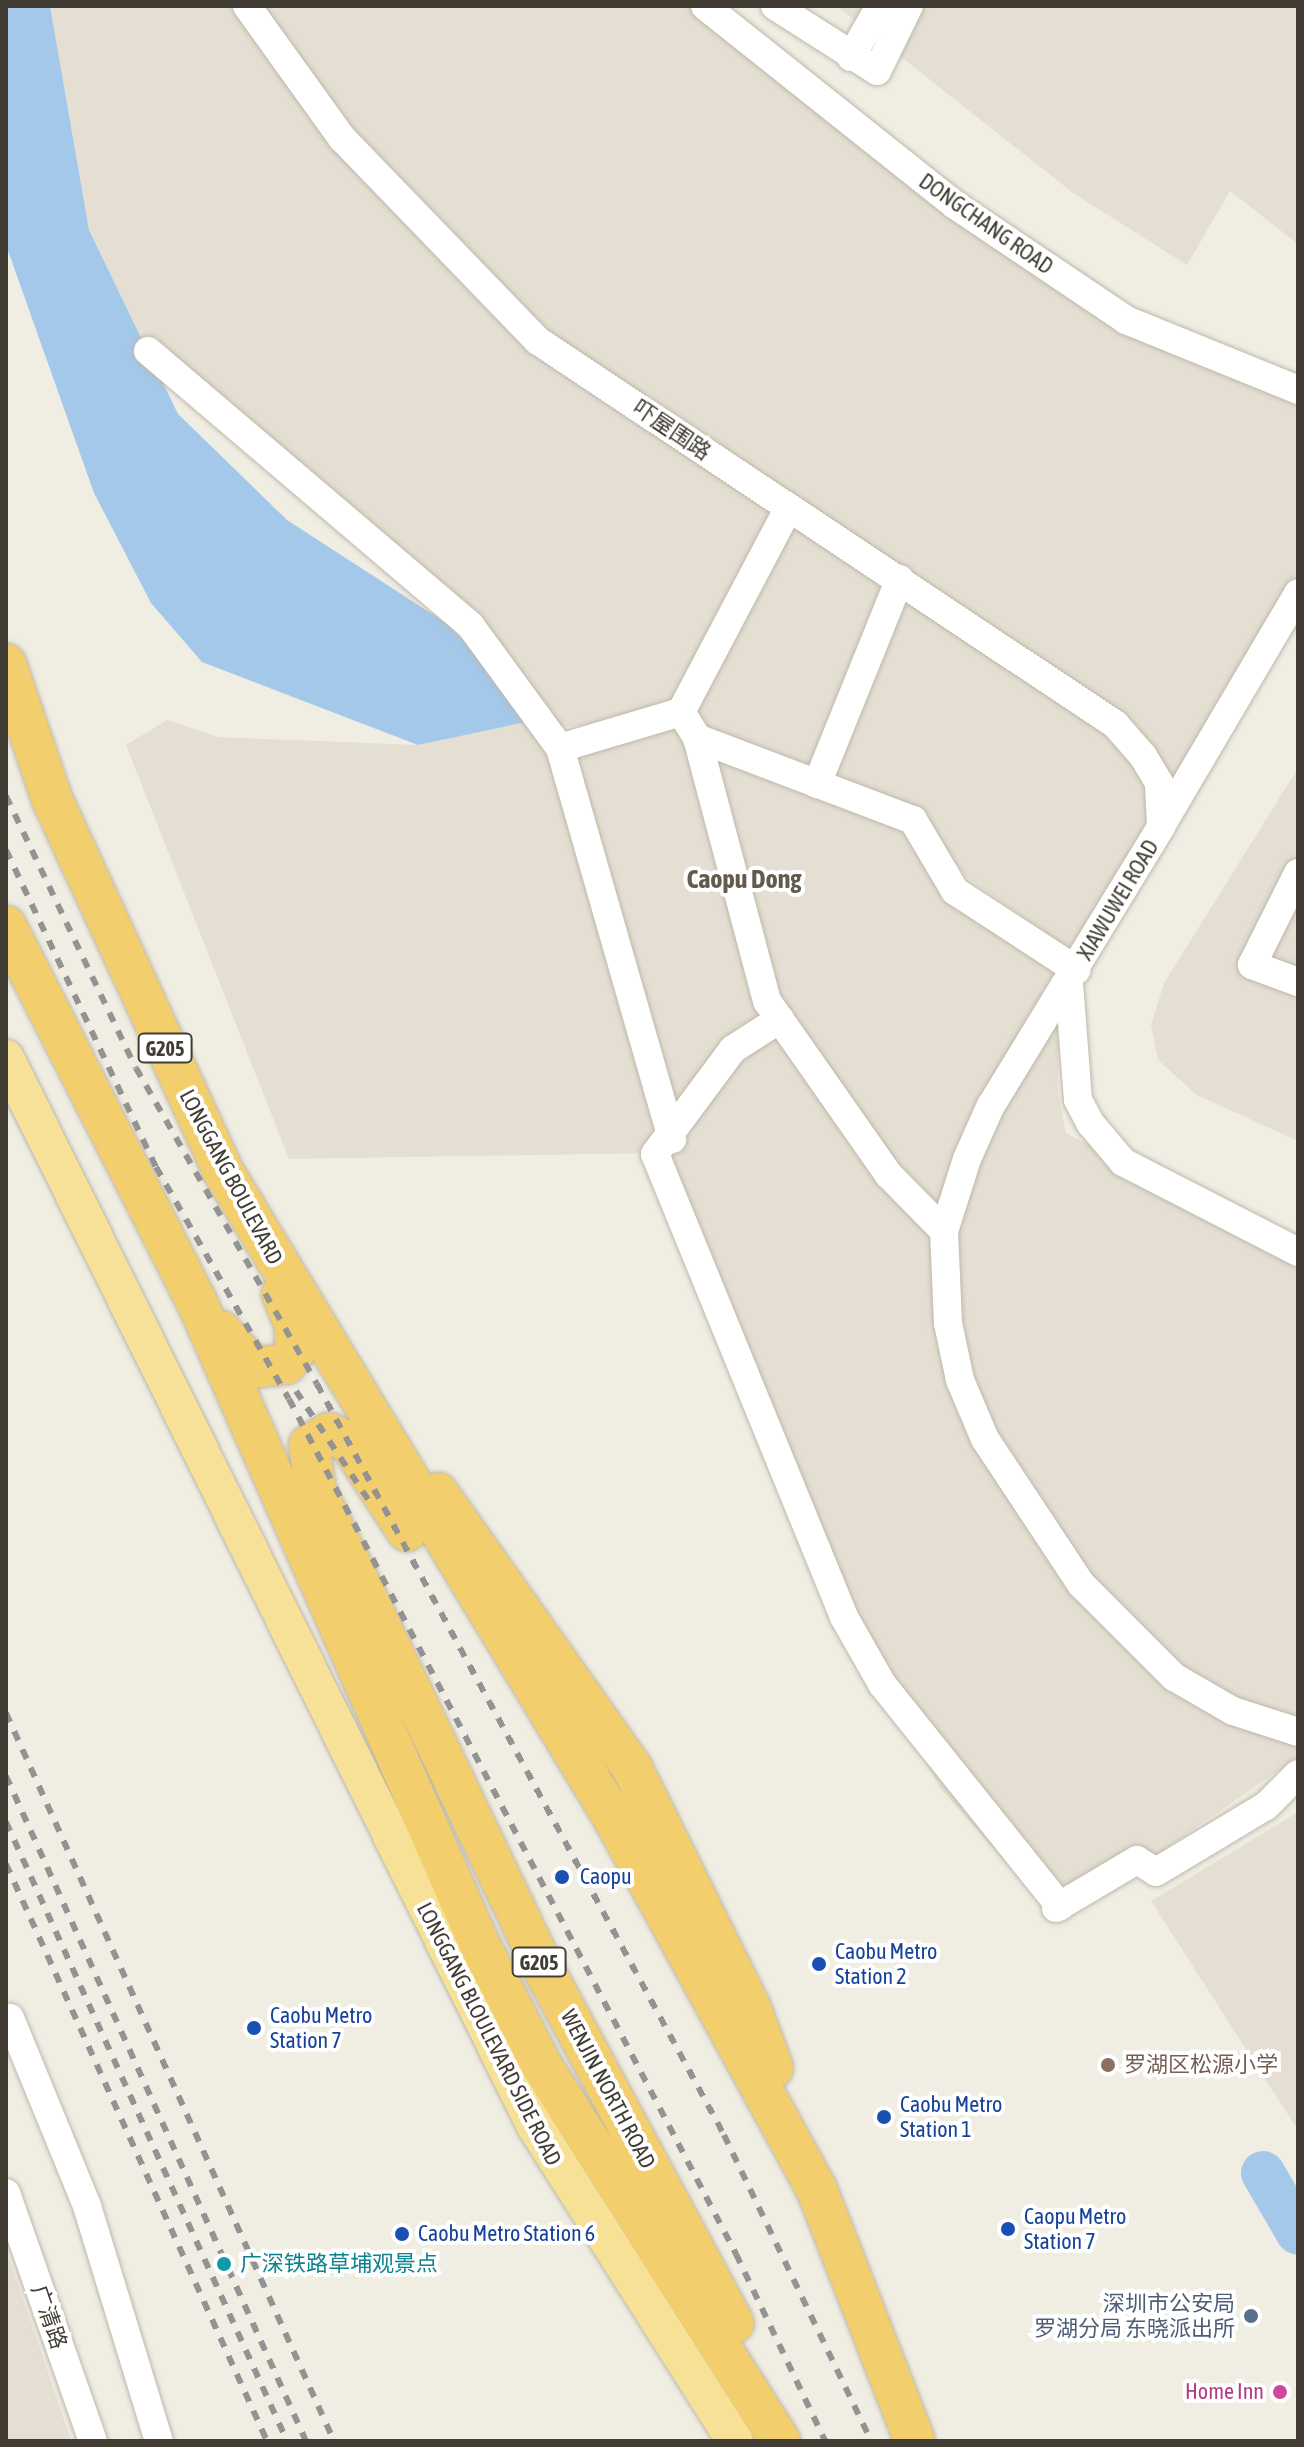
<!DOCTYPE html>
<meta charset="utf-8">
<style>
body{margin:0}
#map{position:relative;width:1304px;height:2447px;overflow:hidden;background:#f0ede3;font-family:"Asap Condensed","Noto Sans SC",sans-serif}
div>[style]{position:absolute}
.residential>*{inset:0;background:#e4dfd2}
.water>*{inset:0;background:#a3c8ea}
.river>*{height:44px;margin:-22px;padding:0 22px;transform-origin:22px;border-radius:22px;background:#a3c8ea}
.roads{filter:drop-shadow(0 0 2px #beb8aa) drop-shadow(0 0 2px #beb8aa)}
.minor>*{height:28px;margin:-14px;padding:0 14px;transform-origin:14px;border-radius:14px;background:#fff}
.major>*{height:36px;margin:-18px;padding:0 18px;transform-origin:18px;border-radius:18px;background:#f6e196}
.highway>*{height:40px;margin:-20px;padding:0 20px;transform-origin:20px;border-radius:20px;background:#f3ce6c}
.rail>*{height:6px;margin-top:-3px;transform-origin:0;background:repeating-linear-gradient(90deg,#939393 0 10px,transparent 0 20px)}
.dots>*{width:22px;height:22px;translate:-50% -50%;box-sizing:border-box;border:4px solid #fff;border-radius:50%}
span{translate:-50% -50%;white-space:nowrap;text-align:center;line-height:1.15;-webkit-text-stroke:8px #fff;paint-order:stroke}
.shield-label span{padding:2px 6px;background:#fff;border:2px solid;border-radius:6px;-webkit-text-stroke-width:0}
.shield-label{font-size:20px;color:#413d34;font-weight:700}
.street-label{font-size:22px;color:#413d34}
.transit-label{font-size:22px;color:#164399}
.left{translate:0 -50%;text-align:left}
.education-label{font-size:22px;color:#785e54}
.culture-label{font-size:22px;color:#0d838f}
.service-label{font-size:22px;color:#4e5e75}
.right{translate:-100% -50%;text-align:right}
.hotel-label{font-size:22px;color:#b23c85}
.quarter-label{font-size:26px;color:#635b4c;font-weight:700}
.frame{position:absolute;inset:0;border:8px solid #413d34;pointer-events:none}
</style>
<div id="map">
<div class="residential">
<div style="clip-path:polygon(50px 6px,725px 6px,956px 191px,1131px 312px,1298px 376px,1298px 603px,1069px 949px,969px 879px,916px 817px,682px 717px,559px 727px,510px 654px,148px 351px,89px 230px)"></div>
<div style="clip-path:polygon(837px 6px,1298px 6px,1298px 244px,1230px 191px,1187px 265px,1073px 193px)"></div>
<div style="clip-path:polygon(167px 720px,218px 737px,418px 745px,526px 722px,575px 751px,678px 725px,912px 823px,940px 891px,1057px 964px,1058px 1094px,1066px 1133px,1298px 1252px,1298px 1757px,1059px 1922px,941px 1789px,859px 1645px,653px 1153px,289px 1159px,126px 745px)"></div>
<div style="clip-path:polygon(1298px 768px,1298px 1141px,1197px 1095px,1158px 1060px,1151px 1025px,1164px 983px)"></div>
<div style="clip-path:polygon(1298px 1812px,1298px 2130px,1151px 1901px)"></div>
<div style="clip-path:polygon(6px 2250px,34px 2331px,71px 2441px,6px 2441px)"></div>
</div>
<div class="water">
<div style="clip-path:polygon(6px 6px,50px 6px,89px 230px,178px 414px,287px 520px,446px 623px,502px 678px,526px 722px,418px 745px,202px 662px,151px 603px,94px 493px,6px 245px)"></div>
</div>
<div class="river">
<div style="left:1263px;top:2173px;width:69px;rotate:59.7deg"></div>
</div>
<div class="roads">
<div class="minor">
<div style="left:247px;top:6px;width:163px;rotate:54.3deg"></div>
<div style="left:342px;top:138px;width:282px;rotate:46deg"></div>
<div style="left:538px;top:341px;width:693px;rotate:33.58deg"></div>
<div style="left:1115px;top:724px;width:43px;rotate:48.8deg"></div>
<div style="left:1143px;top:756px;width:31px;rotate:59deg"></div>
<div style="left:1159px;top:783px;width:44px;rotate:87.4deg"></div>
<div style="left:1161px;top:827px;width:326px;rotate:121.4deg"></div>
<div style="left:991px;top:1105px;width:59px;rotate:114deg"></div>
<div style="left:967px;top:1159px;width:76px;rotate:107.7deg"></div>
<div style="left:944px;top:1231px;width:92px;rotate:87.5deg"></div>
<div style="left:948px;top:1323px;width:58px;rotate:78.1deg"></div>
<div style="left:960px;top:1380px;width:64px;rotate:67deg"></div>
<div style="left:985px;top:1439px;width:174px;rotate:56.5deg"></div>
<div style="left:1081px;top:1584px;width:132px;rotate:45deg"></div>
<div style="left:1174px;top:1677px;width:68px;rotate:30deg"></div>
<div style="left:1233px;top:1711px;width:68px;rotate:17.9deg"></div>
<div style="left:705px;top:6px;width:320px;rotate:38.5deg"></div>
<div style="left:955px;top:205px;width:206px;rotate:33.9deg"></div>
<div style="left:1126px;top:320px;width:186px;rotate:22.1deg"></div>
<div style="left:775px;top:6px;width:121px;rotate:32.5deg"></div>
<div style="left:877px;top:71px;width:72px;rotate:-63.8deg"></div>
<div style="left:851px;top:57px;width:59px;rotate:-60.4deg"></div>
<div style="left:148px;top:351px;width:423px;rotate:40.4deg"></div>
<div style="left:470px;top:625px;width:152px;rotate:53.8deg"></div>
<div style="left:560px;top:748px;width:126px;rotate:-16.6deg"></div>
<div style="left:681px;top:712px;width:31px;rotate:58deg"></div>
<div style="left:697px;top:738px;width:272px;rotate:75.1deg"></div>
<div style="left:767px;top:1001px;width:213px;rotate:55deg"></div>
<div style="left:889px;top:1175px;width:78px;rotate:45.5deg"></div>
<div style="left:681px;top:712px;width:229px;rotate:-62.2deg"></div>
<div style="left:697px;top:738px;width:231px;rotate:20.8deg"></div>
<div style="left:913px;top:820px;width:82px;rotate:59.4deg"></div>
<div style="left:955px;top:891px;width:145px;rotate:33.1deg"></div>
<div style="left:560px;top:748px;width:407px;rotate:74deg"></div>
<div style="left:817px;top:784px;width:221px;rotate:-68deg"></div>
<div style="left:1161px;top:826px;width:270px;rotate:-59.5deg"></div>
<div style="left:1298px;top:873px;width:103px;rotate:116.6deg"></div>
<div style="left:1252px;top:965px;width:49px;rotate:20.3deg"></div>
<div style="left:1069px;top:983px;width:117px;rotate:85.6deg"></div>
<div style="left:1078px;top:1100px;width:27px;rotate:62deg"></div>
<div style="left:1091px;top:1124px;width:50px;rotate:49.9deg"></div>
<div style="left:1123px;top:1162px;width:197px;rotate:27.2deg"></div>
<div style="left:780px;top:1019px;width:56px;rotate:147.4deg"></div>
<div style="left:733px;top:1049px;width:131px;rotate:126.6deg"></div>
<div style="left:655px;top:1154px;width:500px;rotate:67.79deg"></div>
<div style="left:844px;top:1617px;width:77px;rotate:60.4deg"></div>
<div style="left:882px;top:1684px;width:285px;rotate:51.3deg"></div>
<div style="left:1056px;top:1908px;width:94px;rotate:-30.7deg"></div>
<div style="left:1137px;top:1860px;width:22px;rotate:32deg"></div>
<div style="left:1156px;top:1872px;width:128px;rotate:-31deg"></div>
<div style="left:1266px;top:1806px;width:45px;rotate:-45deg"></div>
<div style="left:10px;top:2018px;width:203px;rotate:67.7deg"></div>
<div style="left:87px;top:2206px;width:246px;rotate:73deg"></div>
<div style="left:6px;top:2193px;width:263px;rotate:70.7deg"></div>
</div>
<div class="major">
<div style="left:6px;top:1058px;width:1192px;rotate:63.65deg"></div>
<div style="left:535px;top:2126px;width:373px;rotate:57.6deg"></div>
</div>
<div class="highway">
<div style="left:6px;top:664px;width:143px;rotate:71.2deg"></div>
<div style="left:52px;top:799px;width:409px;rotate:65.3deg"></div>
<div style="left:223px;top:1171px;width:757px;rotate:58.89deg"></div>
<div style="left:614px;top:1819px;width:423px;rotate:61.3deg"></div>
<div style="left:817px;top:2190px;width:269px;rotate:68.7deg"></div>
<div style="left:6px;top:926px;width:419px;rotate:63.1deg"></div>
<div style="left:196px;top:1300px;width:700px;rotate:66.25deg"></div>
<div style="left:478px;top:1941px;width:140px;rotate:62.9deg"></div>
<div style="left:542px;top:2066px;width:444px;rotate:57.6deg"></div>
<div style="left:221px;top:1331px;width:49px;rotate:49.1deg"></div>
<div style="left:253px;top:1368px;width:33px;rotate:-7deg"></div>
<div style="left:286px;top:1364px;width:16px;rotate:-55deg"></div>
<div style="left:295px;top:1351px;width:25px;rotate:-90deg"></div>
<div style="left:295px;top:1326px;width:35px;rotate:-112deg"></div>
<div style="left:438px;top:1493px;width:337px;rotate:54.8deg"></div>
<div style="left:632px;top:1768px;width:269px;rotate:63.7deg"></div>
<div style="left:751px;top:2009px;width:63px;rotate:69.6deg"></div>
<div style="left:407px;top:1531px;width:106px;rotate:-123.1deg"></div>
<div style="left:349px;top:1442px;width:22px;rotate:-156deg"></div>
<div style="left:329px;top:1433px;width:23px;rotate:149deg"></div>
<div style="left:309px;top:1445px;width:47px;rotate:81.3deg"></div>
<div style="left:316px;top:1491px;width:537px;rotate:64.53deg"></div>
<div style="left:535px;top:1953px;width:420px;rotate:61.8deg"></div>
</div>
</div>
<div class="rail">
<div style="left:6px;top:796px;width:301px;rotate:64.5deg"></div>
<div style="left:136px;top:1068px;width:364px;rotate:60.2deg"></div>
<div style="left:317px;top:1384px;width:854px;rotate:61.54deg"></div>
<div style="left:724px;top:2135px;width:339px;rotate:64.3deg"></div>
<div style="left:6px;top:850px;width:351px;rotate:64.7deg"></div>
<div style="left:156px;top:1167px;width:267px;rotate:60.2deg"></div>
<div style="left:289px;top:1399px;width:965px;rotate:62.4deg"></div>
<div style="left:736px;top:2254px;width:207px;rotate:64.5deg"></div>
<div style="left:296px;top:1391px;width:132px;rotate:56.4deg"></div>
<div style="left:6px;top:1713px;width:798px;rotate:65.75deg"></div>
<div style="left:6px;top:1776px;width:730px;rotate:65.72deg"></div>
<div style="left:6px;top:1822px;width:680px;rotate:65.58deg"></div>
<div style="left:6px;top:1864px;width:633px;rotate:65.66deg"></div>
</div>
<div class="dots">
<div style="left:562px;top:1877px;background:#1a4fb4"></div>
<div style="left:819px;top:1964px;background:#1a4fb4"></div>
<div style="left:254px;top:2028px;background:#1a4fb4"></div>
<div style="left:1108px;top:2065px;background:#8d6e63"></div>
<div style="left:884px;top:2117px;background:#1a4fb4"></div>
<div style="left:1008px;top:2229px;background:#1a4fb4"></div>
<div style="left:402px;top:2234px;background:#1a4fb4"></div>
<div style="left:224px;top:2264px;background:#0f9aa8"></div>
<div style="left:1251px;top:2316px;background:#5c6f8a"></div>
<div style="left:1280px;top:2392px;background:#d1479c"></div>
</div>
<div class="shield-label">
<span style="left:165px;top:1048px">G205</span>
<span style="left:539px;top:1962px">G205</span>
</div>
<div class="street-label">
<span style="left:986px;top:224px;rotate:35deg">DONGCHANG ROAD</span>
<span style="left:672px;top:430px;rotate:34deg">吓屋围路</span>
<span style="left:1118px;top:900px;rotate:-59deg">XIAWUWEI ROAD</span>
<span style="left:231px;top:1177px;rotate:62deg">LONGGANG BOULEVARD</span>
<span style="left:489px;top:2034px;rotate:63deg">LONGGANG BLOULEVARD SIDE ROAD</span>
<span style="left:608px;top:2089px;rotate:62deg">WENJIN NORTH ROAD</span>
<span style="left:49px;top:2317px;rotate:71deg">广清路</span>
</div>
<div class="transit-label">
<span class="left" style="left:580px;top:1877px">Caopu</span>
<span class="left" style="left:835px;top:1964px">Caobu Metro<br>Station 2</span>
<span class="left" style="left:270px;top:2028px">Caobu Metro<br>Station 7</span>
<span class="left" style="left:900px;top:2117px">Caobu Metro<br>Station 1</span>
<span class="left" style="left:1024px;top:2229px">Caopu Metro<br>Station 7</span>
<span class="left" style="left:418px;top:2234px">Caobu Metro Station 6</span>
</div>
<div class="education-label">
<span class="left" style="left:1124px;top:2065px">罗湖区松源小学</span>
</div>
<div class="culture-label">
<span class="left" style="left:240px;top:2264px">广深铁路草埔观景点</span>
</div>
<div class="service-label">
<span class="right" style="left:1235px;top:2316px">深圳市公安局<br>罗湖分局 东晓派出所</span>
</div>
<div class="hotel-label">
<span class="right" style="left:1264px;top:2392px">Home Inn</span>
</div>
<div class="quarter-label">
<span style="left:744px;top:880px">Caopu Dong</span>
</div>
<div class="frame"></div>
</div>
